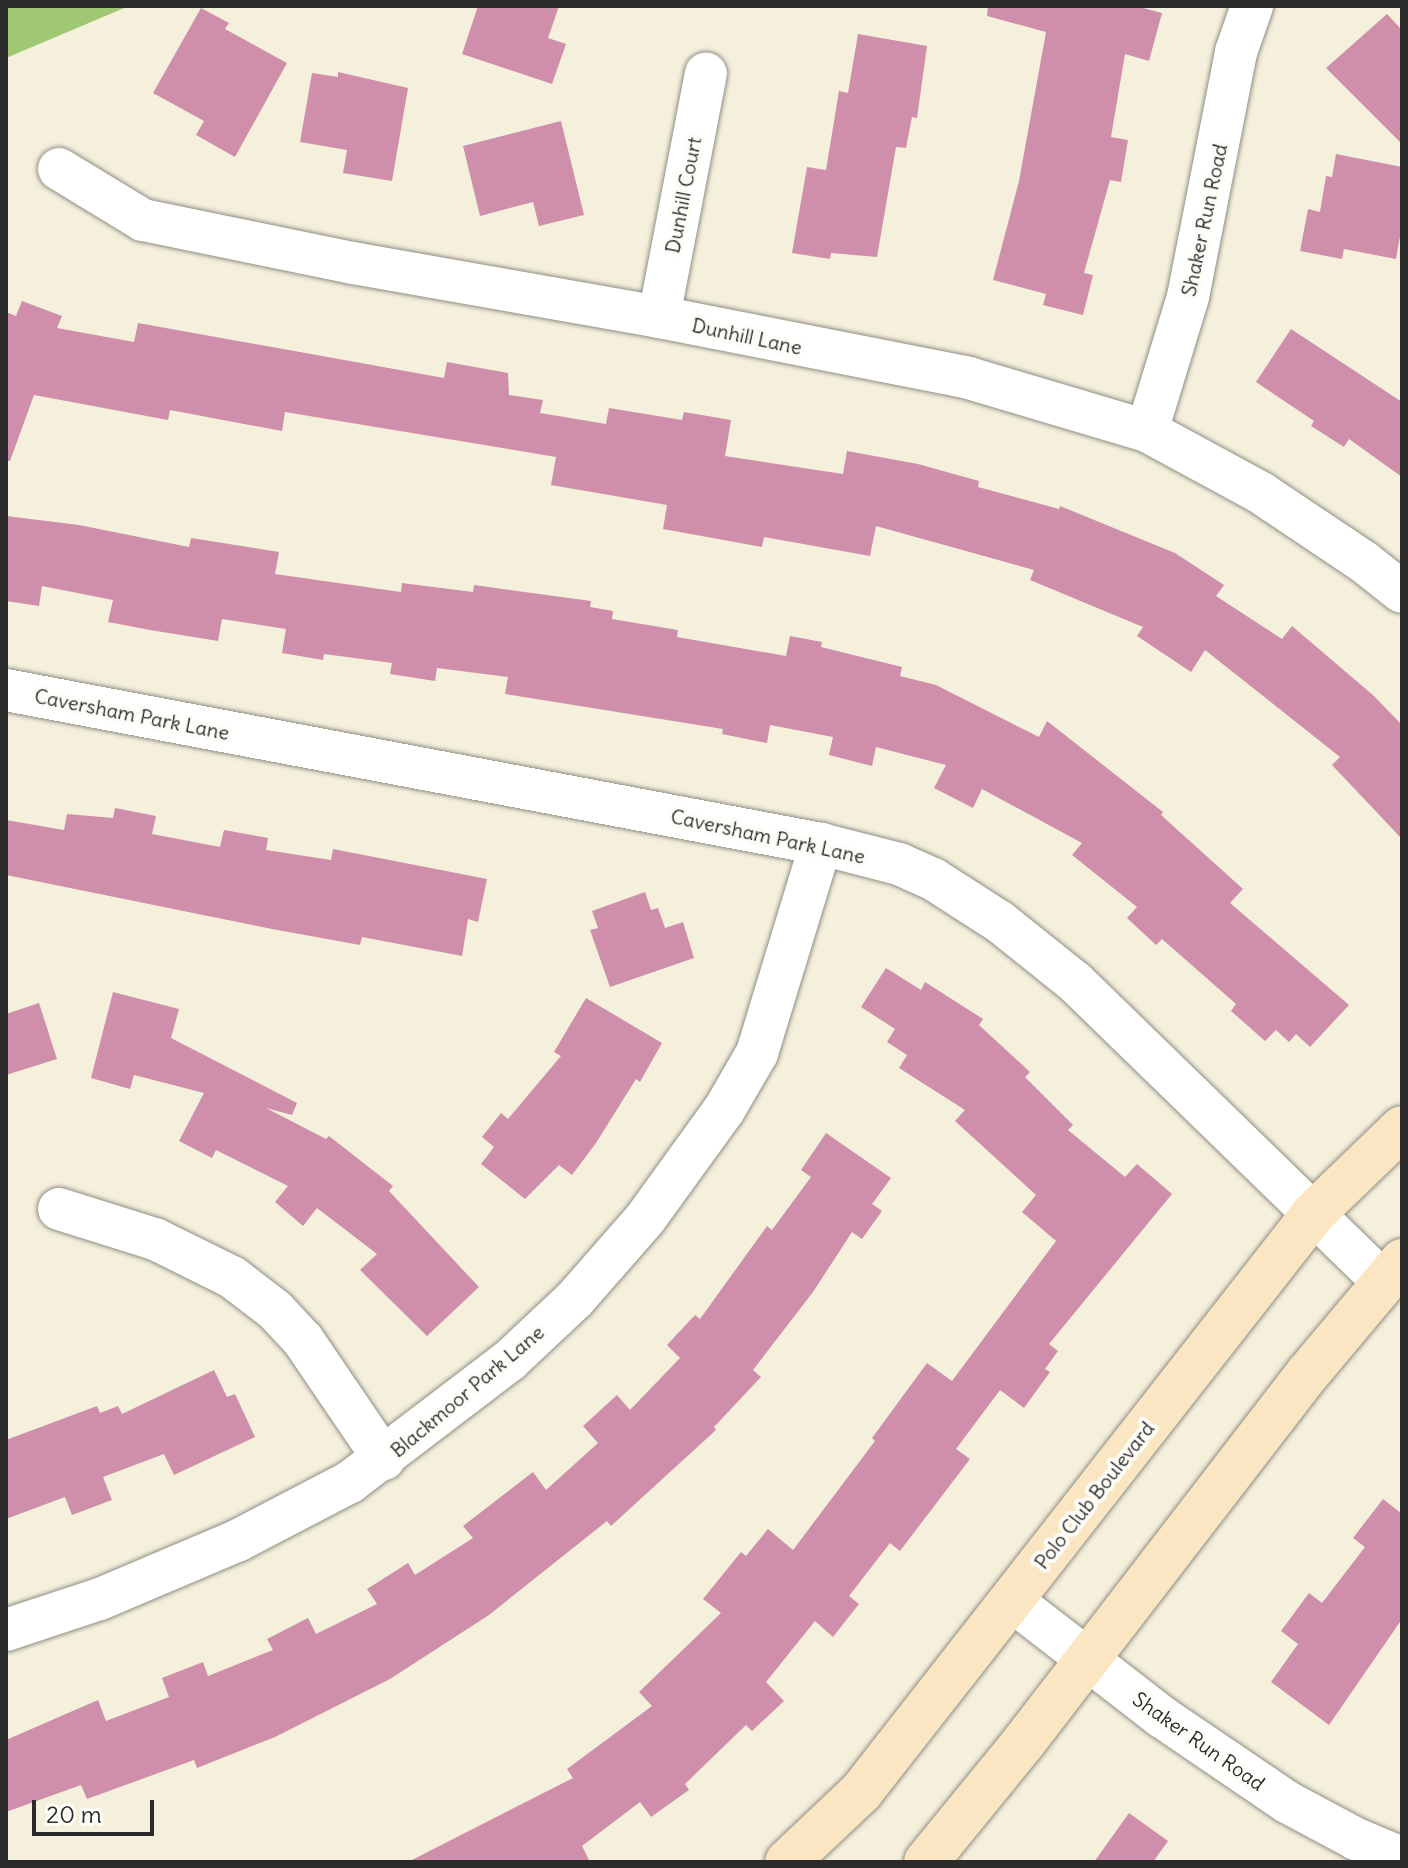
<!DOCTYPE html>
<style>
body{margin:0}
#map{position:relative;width:1408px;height:1868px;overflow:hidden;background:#f4f0dc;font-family:Delius,sans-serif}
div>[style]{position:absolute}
.green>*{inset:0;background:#a0c772}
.building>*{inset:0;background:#cf8faa}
.roads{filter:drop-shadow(0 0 2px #908e84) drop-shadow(0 0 2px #908e84)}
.street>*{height:42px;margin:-21px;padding:0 21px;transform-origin:21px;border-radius:21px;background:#fff}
.secondary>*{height:44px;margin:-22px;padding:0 22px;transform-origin:22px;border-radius:22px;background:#fbe6c3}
span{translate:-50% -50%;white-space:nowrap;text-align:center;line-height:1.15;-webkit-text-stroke:8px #fdfcf7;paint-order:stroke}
.street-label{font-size:20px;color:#2b2b2b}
.frame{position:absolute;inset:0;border:8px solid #2b2b2b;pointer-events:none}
.scale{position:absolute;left:32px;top:1800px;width:122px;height:36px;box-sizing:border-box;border:4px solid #2b2b2b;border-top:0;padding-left:10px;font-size:24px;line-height:28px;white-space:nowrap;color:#2b2b2b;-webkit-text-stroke:6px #fdfcf7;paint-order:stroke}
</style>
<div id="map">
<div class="green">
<div style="clip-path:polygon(6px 6px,129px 6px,6px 58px)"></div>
</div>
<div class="building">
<div style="clip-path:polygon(478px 6px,559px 6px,548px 38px,566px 44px,552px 84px,462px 54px)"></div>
<div style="clip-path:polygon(988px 6px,1136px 6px,1162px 13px,1149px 61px,1125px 54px,1111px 137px,1128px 140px,1121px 182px,1110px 180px,1084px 273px,1093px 275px,1083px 315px,1043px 305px,1046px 294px,993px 280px,1019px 181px,1046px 32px,987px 16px)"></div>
<div style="clip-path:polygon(201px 8px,229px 23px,225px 29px,287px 63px,235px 157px,196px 135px,204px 121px,153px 93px)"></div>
<div style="clip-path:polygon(1387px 14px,1402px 30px,1402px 144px,1326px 68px)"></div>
<div style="clip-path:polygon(858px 34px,927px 46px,917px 118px,912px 117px,906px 148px,896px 147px,877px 257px,831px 253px,830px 259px,792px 253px,807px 167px,826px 170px,839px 91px,848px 93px)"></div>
<div style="clip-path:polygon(338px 72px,408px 88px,392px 181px,343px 173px,347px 150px,300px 142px,312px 73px,338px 77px)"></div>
<div style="clip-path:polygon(561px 121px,584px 215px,539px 226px,533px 202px,480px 216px,463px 146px)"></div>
<div style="clip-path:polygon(1336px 154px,1402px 167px,1402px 225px,1396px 259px,1344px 249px,1342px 259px,1300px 251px,1308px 209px,1320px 212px,1326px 176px,1332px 177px)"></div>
<div style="clip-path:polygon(22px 301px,62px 316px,57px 328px,134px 342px,138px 323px,444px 378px,447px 362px,508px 373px,509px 395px,543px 400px,540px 413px,606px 424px,609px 408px,682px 420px,684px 412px,731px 420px,725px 456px,843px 474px,847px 451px,918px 464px,979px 481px,978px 487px,1059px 509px,1060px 506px,1175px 553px,1224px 585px,1216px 596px,1282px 639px,1292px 626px,1374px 696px,1402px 725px,1402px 839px,1332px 765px,1340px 757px,1205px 650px,1191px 672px,1137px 636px,1143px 627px,1030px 580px,1034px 570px,876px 526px,870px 556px,764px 537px,762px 547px,663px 529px,667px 505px,551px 485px,556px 457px,285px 412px,282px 431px,170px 410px,168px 420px,34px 395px,10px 461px,6px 461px,6px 312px,16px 316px)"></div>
<div style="clip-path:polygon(1291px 329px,1402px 402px,1402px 477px,1349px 439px,1344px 447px,1311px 426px,1314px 421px,1256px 382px)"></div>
<div style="clip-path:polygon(6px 516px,79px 525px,189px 547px,191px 538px,279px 552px,275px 574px,401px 592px,402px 583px,473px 592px,474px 585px,591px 601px,590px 607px,613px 611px,612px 619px,678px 630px,677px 637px,786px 656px,790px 636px,822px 642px,821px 647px,902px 667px,900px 676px,936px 685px,1039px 737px,1047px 721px,1163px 812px,1161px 815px,1243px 889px,1230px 903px,1349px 1005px,1310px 1047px,1296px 1034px,1289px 1042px,1276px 1030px,1265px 1041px,1231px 1011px,1236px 1004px,1162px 939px,1156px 945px,1127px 918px,1137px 907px,1072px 855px,1082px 843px,982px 789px,973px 808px,934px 788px,946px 765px,876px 747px,872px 766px,829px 755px,833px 737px,770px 725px,767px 743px,722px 734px,723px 729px,505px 694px,508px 677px,437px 668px,435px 681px,390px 674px,392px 663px,324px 654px,323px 660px,282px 653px,286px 629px,222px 619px,218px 641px,150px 630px,108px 622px,113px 600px,42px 586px,39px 606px,6px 601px)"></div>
<div style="clip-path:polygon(115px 808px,156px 816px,152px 834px,220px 847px,224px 830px,268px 838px,266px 850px,331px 860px,333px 849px,487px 879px,478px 922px,468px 919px,462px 956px,362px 937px,360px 945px,272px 929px,6px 875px,6px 820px,64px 830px,67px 814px,113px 818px)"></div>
<div style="clip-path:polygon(645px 892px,651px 910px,658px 908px,665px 928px,683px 922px,694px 958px,610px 987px,590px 930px,598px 928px,592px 911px)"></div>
<div style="clip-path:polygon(886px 968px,921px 990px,925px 982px,983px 1019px,979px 1025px,1030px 1072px,1025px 1077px,1073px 1125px,1068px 1130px,1125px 1177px,1137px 1164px,1172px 1194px,1049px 1344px,1058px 1351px,1045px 1369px,1050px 1372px,1024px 1408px,1000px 1390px,956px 1449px,970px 1459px,900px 1551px,890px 1543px,849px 1596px,859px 1604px,833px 1637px,815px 1621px,766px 1682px,784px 1701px,752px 1731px,746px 1725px,685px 1784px,689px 1790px,651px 1817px,640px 1802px,582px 1846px,590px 1862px,408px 1862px,573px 1778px,567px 1769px,652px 1706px,639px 1692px,721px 1613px,703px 1599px,741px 1552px,746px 1556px,768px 1529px,793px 1550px,875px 1441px,872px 1438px,927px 1363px,952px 1381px,1056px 1241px,1022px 1212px,1036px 1195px,955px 1121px,965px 1110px,899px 1068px,907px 1055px,887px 1042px,895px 1029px,861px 1007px)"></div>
<div style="clip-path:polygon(113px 992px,179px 1009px,171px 1038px,297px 1103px,292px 1115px,266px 1108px,326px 1139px,329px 1136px,393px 1186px,389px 1191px,479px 1287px,427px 1336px,360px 1270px,377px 1254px,317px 1208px,303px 1226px,275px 1202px,288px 1186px,216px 1150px,212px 1158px,179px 1141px,204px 1093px,134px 1075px,130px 1089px,91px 1078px)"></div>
<div style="clip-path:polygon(586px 998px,662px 1043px,640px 1082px,636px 1079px,596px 1143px,572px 1175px,559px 1165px,525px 1199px,481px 1164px,494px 1147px,482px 1137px,501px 1113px,508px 1119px,561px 1056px,554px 1052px)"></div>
<div style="clip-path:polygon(39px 1003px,57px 1059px,6px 1075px,6px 1014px)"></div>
<div style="clip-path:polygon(826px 1133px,891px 1178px,872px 1204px,882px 1211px,862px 1239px,852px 1232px,813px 1292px,753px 1370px,761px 1377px,714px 1427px,716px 1430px,611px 1526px,607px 1521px,489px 1615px,390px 1679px,275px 1737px,197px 1768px,194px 1760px,87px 1799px,81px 1785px,6px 1812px,6px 1740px,98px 1700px,106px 1721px,169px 1697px,162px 1678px,203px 1662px,208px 1676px,273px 1650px,267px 1639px,308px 1618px,316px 1634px,377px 1604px,367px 1589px,408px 1563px,415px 1575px,473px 1538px,463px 1526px,533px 1472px,546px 1490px,598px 1443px,583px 1426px,617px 1395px,630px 1410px,680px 1358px,667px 1345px,695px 1315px,700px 1319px,767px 1226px,772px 1230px,811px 1177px,801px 1170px)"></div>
<div style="clip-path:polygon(214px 1370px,227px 1397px,235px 1394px,255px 1437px,174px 1475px,164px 1454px,103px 1477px,112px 1500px,72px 1515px,65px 1497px,6px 1519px,6px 1440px,97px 1406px,100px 1413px,118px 1406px,122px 1414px)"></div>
<div style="clip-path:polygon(1383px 1499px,1402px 1514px,1402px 1619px,1329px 1725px,1271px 1682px,1298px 1644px,1281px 1631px,1309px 1593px,1322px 1603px,1365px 1547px,1353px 1538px)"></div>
<div style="clip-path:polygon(1129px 1813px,1168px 1841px,1153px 1862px,1094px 1862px)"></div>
</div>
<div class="roads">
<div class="street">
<div style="left:59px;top:169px;width:98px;rotate:31.3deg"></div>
<div style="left:143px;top:220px;width:214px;rotate:11.6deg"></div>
<div style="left:353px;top:263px;width:311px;rotate:10deg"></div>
<div style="left:659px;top:317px;width:316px;rotate:11.1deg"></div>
<div style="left:969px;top:378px;width:186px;rotate:16.6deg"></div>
<div style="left:1147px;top:431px;width:130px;rotate:28.5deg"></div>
<div style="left:1261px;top:493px;width:124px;rotate:33.8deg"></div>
<div style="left:1364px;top:562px;width:48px;rotate:38.3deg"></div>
<div style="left:659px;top:317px;width:248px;rotate:-79.1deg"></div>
<div style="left:1147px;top:431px;width:140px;rotate:-73deg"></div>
<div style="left:1188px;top:297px;width:250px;rotate:-78.9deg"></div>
<div style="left:1236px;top:52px;width:49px;rotate:-70.8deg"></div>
<div style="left:6px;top:690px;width:829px;rotate:10.7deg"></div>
<div style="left:821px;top:844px;width:81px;rotate:14.4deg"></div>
<div style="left:899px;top:864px;width:37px;rotate:24deg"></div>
<div style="left:933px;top:879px;width:80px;rotate:32.7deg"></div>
<div style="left:1000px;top:922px;width:96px;rotate:38.7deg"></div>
<div style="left:1075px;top:982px;width:429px;rotate:44.2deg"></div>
<div style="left:59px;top:1209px;width:101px;rotate:17.4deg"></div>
<div style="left:155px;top:1239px;width:86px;rotate:26.3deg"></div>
<div style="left:232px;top:1277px;width:54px;rotate:37.5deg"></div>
<div style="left:275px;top:1310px;width:41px;rotate:47deg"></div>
<div style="left:303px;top:1340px;width:144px;rotate:55.8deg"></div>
<div style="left:1011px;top:1600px;width:191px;rotate:37.8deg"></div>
<div style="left:1162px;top:1717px;width:151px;rotate:34.2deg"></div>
<div style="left:1287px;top:1802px;width:78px;rotate:28.2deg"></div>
<div style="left:1356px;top:1839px;width:50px;rotate:22.4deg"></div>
<div style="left:6px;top:1630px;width:99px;rotate:-18.3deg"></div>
<div style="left:100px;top:1599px;width:151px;rotate:-23deg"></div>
<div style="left:239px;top:1540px;width:125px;rotate:-27.6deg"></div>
<div style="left:350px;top:1482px;width:200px;rotate:-37.3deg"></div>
<div style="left:509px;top:1361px;width:91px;rotate:-43.2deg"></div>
<div style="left:575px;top:1299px;width:106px;rotate:-48.8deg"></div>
<div style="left:645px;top:1219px;width:135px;rotate:-54.1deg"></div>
<div style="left:724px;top:1110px;width:66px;rotate:-59.9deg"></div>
<div style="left:757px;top:1053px;width:219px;rotate:-73deg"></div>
</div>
<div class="secondary">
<div style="left:787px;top:1862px;width:102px;rotate:-43.4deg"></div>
<div style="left:861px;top:1792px;width:735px;rotate:-51.96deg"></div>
<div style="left:1314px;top:1213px;width:122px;rotate:-44deg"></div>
<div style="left:926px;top:1862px;width:154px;rotate:-50.8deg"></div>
<div style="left:1023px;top:1743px;width:468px;rotate:-52.4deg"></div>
<div style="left:1309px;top:1372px;width:145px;rotate:-50deg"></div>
</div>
</div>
<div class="street-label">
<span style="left:683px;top:195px;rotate:-79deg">Dunhill Court</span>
<span style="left:1204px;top:220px;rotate:-78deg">Shaker Run Road</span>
<span style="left:747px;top:336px;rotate:12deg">Dunhill Lane</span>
<span style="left:132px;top:714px;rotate:11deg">Caversham Park Lane</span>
<span style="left:768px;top:836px;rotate:12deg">Caversham Park Lane</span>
<span style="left:467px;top:1391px;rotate:-40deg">Blackmoor Park Lane</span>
<span style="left:1094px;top:1495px;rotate:-52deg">Polo Club Boulevard</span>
<span style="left:1199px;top:1741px;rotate:35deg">Shaker Run Road</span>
</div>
<div class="frame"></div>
<div class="scale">20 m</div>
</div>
